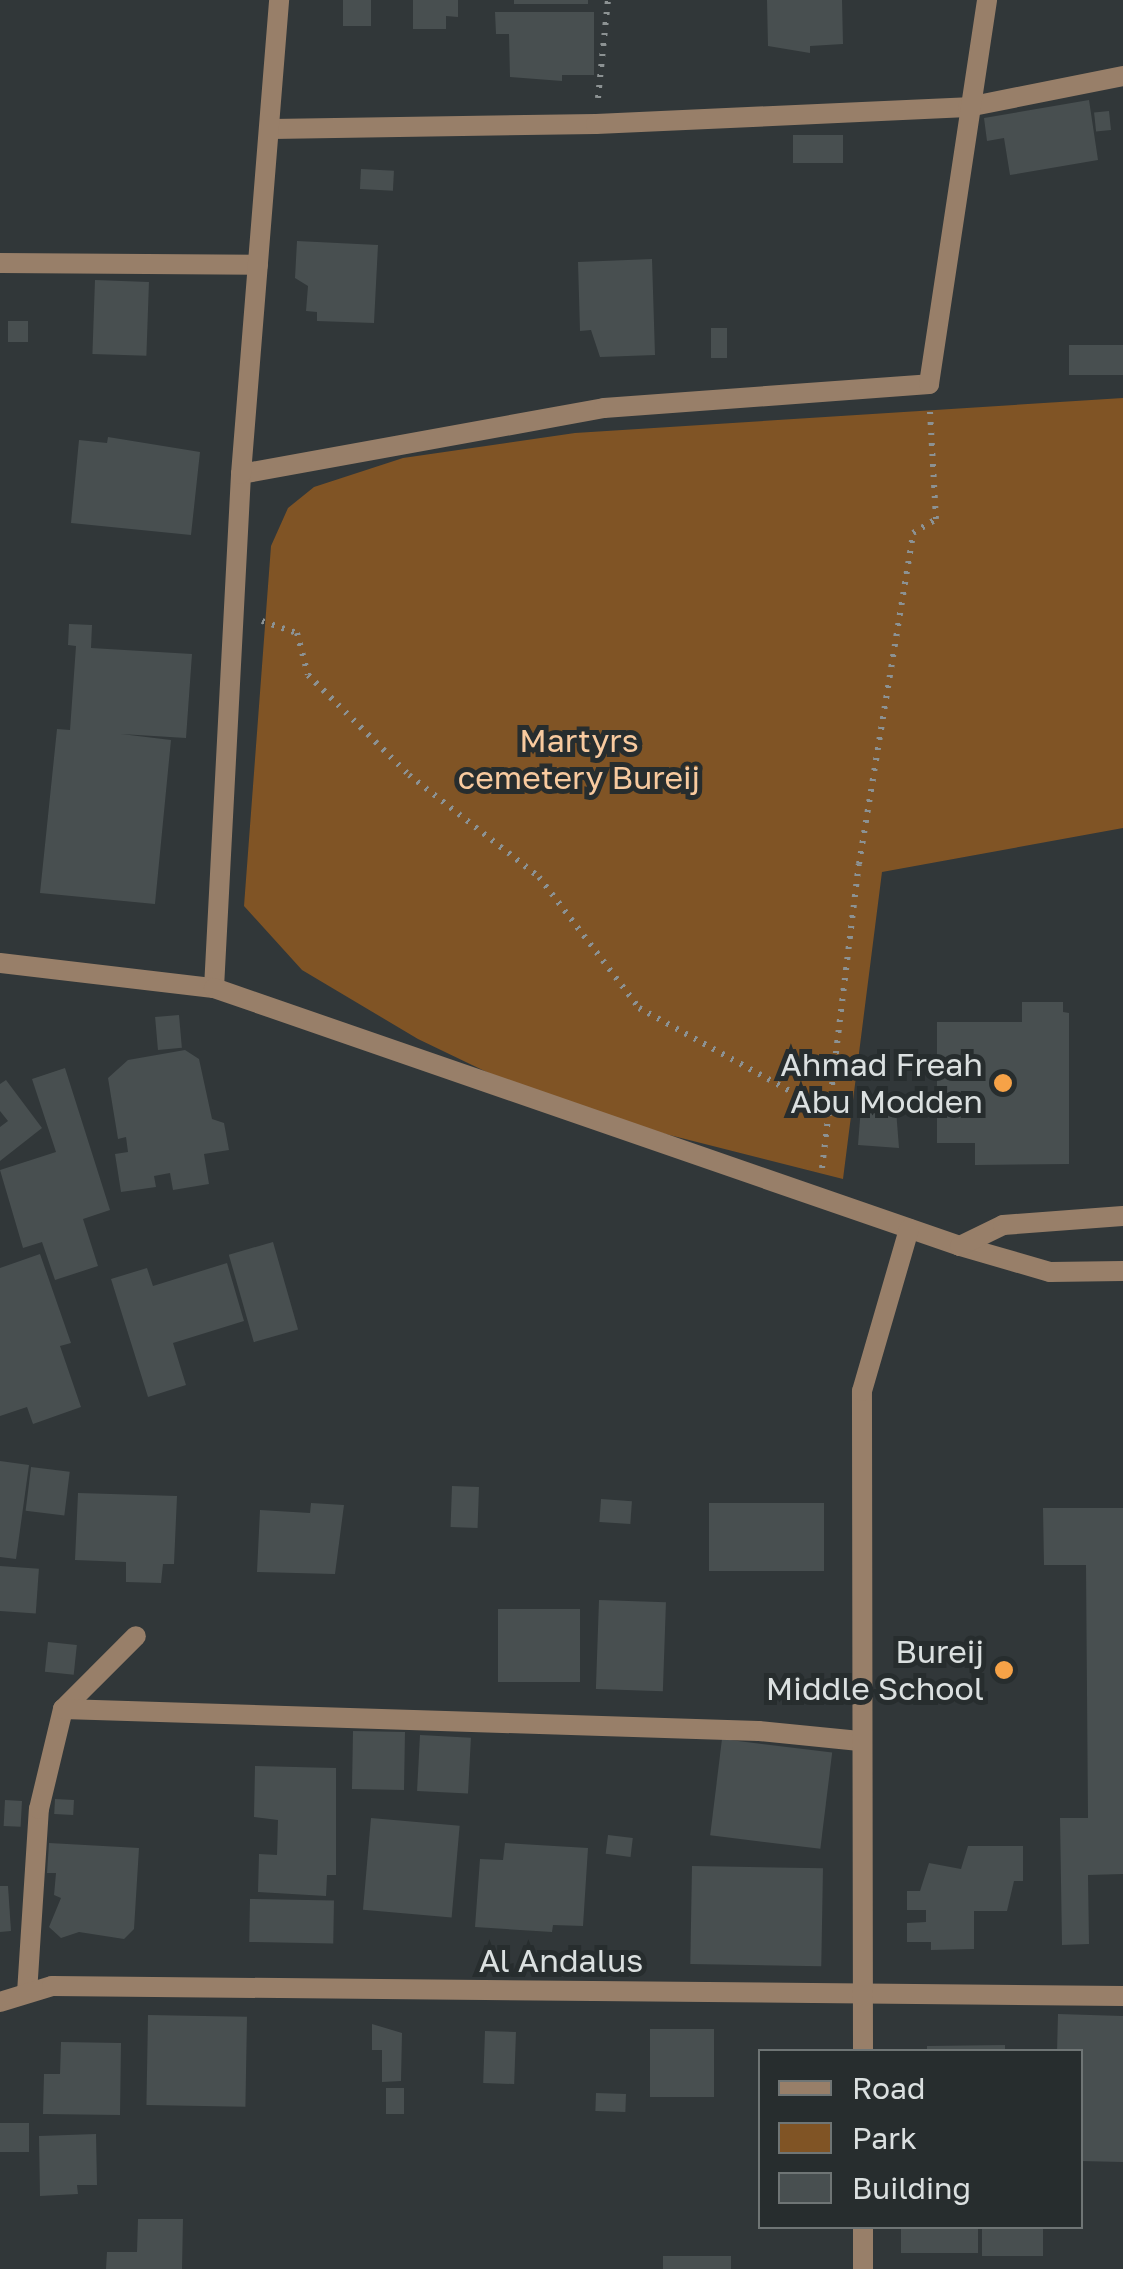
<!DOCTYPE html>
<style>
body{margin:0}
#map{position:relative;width:1123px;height:2269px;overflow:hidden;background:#313739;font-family:"Golos Text",sans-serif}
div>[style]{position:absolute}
.green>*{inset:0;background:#805425}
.building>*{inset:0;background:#484f50;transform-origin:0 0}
.path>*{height:6px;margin-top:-3px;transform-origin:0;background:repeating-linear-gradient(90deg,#8c9293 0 2.5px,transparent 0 10.5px)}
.service>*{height:20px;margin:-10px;padding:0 10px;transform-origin:10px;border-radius:10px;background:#987f69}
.minor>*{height:20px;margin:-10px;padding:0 10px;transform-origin:10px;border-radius:10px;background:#987f69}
.tertiary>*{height:20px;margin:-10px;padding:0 10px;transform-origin:10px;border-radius:10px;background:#987f69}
.dots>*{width:28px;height:28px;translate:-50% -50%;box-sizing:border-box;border:5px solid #272d2e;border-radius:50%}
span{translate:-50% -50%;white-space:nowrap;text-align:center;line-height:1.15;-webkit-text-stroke:10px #272d2e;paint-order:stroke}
.park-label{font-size:32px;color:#f8ca9f}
.poi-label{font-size:32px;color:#dbe0e0}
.right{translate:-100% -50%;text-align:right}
.street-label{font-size:32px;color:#dbe0e0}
.legend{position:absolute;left:758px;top:2049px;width:325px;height:180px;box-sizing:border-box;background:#272d2e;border:2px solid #6f7575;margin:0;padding:12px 18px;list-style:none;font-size:30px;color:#dbe0e0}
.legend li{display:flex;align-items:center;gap:20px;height:50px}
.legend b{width:50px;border:2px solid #6f7575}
</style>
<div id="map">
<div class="green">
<div style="clip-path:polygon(1123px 398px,1123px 828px,882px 872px,843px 1179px,559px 1107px,418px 1039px,302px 970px,244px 906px,271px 546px,288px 508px,314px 487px,403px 458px,575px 433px)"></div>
</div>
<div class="building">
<div style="left:343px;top:0;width:28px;height:26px"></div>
<div style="clip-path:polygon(413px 0,458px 0,458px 17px,446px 16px,446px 29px,413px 29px)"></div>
<div style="left:514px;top:0;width:74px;height:4px"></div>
<div style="clip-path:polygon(767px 0,842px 0,843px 44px,810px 46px,810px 53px,768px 46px)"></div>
<div style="clip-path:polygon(495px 12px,594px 12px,594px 75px,562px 75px,562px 81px,510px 77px,509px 34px,496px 34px)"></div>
<div style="clip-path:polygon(1089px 100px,1098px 160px,1010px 175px,1004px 138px,987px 141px,984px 118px)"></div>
<div style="left:1109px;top:111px;width:19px;height:15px;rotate:84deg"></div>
<div style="left:793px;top:135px;width:50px;height:28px"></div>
<div style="left:361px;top:169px;width:33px;height:20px;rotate:3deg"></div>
<div style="clip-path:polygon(297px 241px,378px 245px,374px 323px,317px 321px,317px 312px,306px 311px,308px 286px,295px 278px)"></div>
<div style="clip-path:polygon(652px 259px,655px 355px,600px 357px,591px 330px,580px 331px,578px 262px)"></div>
<div style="left:95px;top:280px;width:54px;height:74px;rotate:2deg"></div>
<div style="left:8px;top:321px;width:20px;height:21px"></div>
<div style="left:711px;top:328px;width:16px;height:30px"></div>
<div style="left:1123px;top:345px;width:30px;height:54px;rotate:90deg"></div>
<div style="clip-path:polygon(108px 437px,200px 452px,191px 535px,71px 523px,79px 440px,107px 443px)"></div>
<div style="clip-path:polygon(69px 624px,92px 625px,91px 648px,192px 654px,186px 738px,121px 734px,171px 740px,155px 904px,40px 893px,57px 729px,70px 730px,76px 646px,68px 645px)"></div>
<div style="clip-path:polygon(1022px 1002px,1063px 1002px,1063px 1012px,1069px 1013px,1069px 1164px,975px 1165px,975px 1143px,937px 1143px,937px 1022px,1022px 1022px)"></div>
<div style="left:179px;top:1015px;width:33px;height:24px;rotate:85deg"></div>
<div style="clip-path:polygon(185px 1050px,199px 1059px,212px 1119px,224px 1123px,229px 1150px,204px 1154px,209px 1184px,173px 1190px,170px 1173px,154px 1176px,156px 1187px,121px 1192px,115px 1154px,128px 1152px,126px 1137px,118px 1139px,108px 1078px,128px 1060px)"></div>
<div style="clip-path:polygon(65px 1068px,110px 1210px,83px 1219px,98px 1266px,55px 1280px,42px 1242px,23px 1248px,0 1170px,56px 1152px,32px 1079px)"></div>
<div style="clip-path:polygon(6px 1080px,42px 1128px,0 1161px,0 1127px,8px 1121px,0 1111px,0 1084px)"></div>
<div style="clip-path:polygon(862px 1094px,895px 1097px,899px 1148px,858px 1145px)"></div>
<div style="left:273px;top:1242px;width:91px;height:46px;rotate:74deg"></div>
<div style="clip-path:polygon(40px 1254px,71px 1343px,60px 1346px,81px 1407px,33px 1424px,27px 1407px,0 1416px,0 1268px)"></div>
<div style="clip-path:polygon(227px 1263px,244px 1321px,173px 1343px,186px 1385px,148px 1397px,111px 1279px,147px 1268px,153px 1286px)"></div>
<div style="clip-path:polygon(0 1461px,29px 1465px,16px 1559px,0 1557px)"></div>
<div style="left:31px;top:1467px;width:39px;height:44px;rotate:7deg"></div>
<div style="left:452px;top:1486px;width:27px;height:41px;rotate:2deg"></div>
<div style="clip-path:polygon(78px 1493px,177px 1496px,174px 1564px,163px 1564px,161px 1583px,126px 1582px,126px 1562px,75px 1560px)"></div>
<div style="left:601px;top:1499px;width:31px;height:23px;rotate:4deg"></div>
<div style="clip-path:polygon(311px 1503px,344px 1505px,335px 1574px,257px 1572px,260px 1510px,310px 1513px)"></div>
<div style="left:709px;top:1503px;width:115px;height:68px"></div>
<div style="clip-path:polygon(1043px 1508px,1123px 1508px,1123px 1874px,1088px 1875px,1089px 1944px,1062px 1945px,1060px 1818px,1088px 1818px,1086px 1565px,1044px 1565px)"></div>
<div style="left:0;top:1566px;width:39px;height:45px;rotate:4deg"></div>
<div style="left:599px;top:1600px;width:67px;height:89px;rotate:2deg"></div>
<div style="left:498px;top:1609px;width:82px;height:73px"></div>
<div style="left:48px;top:1642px;width:29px;height:30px;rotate:6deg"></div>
<div style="left:353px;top:1731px;width:52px;height:58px;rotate:1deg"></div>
<div style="left:420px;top:1735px;width:51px;height:56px;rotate:3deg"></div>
<div style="left:722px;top:1739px;width:111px;height:97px;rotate:7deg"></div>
<div style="clip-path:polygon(255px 1766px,336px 1768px,336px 1875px,327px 1875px,326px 1896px,258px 1892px,259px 1854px,277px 1855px,278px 1820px,254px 1817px)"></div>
<div style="left:55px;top:1799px;width:19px;height:15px;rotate:3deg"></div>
<div style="left:5px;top:1800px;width:17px;height:26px;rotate:3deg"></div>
<div style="left:371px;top:1818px;width:89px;height:92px;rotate:5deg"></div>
<div style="left:608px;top:1835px;width:25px;height:19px;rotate:7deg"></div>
<div style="clip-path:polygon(49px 1843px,139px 1848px,134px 1929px,124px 1939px,79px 1932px,61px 1938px,49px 1927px,61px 1898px,54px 1895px,56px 1873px,47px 1873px)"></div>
<div style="clip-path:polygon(505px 1843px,588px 1848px,583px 1926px,553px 1925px,552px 1932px,475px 1927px,480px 1859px,503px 1860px)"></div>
<div style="clip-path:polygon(968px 1846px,1023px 1846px,1023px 1881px,1014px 1881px,1007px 1911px,974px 1911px,974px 1949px,931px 1950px,931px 1942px,907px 1942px,907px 1923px,926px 1922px,926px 1910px,907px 1910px,907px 1891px,920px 1891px,929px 1863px,961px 1869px)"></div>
<div style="left:692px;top:1866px;width:131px;height:98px;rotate:1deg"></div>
<div style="clip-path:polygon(0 1886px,8px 1886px,11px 1931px,0 1932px)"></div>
<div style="left:250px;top:1899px;width:84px;height:43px;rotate:1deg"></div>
<div style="clip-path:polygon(1058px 2014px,1123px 2016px,1123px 2162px,1080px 2161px,1080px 2052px,1057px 2052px)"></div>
<div style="left:148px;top:2015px;width:99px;height:90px;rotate:1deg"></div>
<div style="clip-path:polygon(372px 2024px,402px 2033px,401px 2081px,382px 2082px,382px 2050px,372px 2050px)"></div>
<div style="left:650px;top:2029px;width:64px;height:68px"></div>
<div style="left:485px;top:2031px;width:31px;height:52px;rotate:2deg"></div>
<div style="clip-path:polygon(61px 2042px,121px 2043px,120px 2115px,43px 2114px,44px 2074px,60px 2074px)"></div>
<div style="clip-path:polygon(1005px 2045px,1005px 2052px,927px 2052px,927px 2046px)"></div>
<div style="left:386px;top:2088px;width:18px;height:26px"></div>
<div style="left:596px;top:2093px;width:30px;height:18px;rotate:2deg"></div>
<div style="left:0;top:2123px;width:29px;height:29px"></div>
<div style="clip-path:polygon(96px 2134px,97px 2185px,77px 2185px,78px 2194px,40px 2196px,39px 2136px)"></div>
<div style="clip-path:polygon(138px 2219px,183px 2219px,182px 2269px,106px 2269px,107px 2252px,137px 2252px)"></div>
<div style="left:901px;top:2226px;width:77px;height:27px"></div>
<div style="left:982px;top:2226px;width:61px;height:30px"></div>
<div style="left:731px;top:2256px;width:13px;height:68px;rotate:90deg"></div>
</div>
<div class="path">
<div style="left:598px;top:98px;width:99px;rotate:-84.2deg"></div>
<div style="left:262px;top:621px;width:37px;rotate:19deg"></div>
<div style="left:297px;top:633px;width:43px;rotate:75.3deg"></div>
<div style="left:308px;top:675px;width:142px;rotate:44.7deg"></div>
<div style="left:409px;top:775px;width:165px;rotate:38.1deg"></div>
<div style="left:539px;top:877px;width:165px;rotate:52.6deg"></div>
<div style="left:639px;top:1008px;width:216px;rotate:28.8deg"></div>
<div style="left:822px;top:1168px;width:306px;rotate:-83.1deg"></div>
<div style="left:859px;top:864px;width:335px;rotate:-80.7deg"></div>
<div style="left:913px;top:533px;width:27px;rotate:-31deg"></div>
<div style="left:936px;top:519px;width:109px;rotate:-93.2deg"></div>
</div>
<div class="service">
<div style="left:63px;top:1709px;width:103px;rotate:-45deg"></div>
<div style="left:27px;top:1993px;width:184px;rotate:-86.3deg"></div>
<div style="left:39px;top:1809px;width:103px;rotate:-76.5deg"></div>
<div style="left:63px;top:1709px;width:696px;rotate:1.81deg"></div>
<div style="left:759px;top:1731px;width:101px;rotate:5.7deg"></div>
</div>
<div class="minor">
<div style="left:272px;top:129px;width:324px;rotate:-0.9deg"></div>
<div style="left:596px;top:124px;width:372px;rotate:-2.6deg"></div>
<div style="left:968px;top:107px;width:158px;rotate:-11.3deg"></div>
<div style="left:0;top:263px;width:258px;rotate:0.4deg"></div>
<div style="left:241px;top:474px;width:369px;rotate:-10.3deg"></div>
<div style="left:604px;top:408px;width:326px;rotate:-4.2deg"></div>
<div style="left:929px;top:384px;width:388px;rotate:-81.4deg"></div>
<div style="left:214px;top:988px;width:515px;rotate:-86.99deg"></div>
<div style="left:241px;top:474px;width:476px;rotate:-85.4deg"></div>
<div style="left:0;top:2002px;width:54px;rotate:-17.1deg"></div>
<div style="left:52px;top:1986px;width:1071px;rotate:0.53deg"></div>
</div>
<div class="tertiary">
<div style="left:0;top:963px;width:215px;rotate:6.7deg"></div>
<div style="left:214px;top:988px;width:789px;rotate:19.08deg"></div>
<div style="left:960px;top:1246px;width:94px;rotate:16.1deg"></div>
<div style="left:1050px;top:1272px;width:73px;rotate:-0.8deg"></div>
<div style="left:960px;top:1246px;width:48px;rotate:-26deg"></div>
<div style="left:1003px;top:1225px;width:120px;rotate:-4.3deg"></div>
<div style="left:863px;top:2052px;width:661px;rotate:-90.09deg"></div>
<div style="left:862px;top:1391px;width:169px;rotate:-73.8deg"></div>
<div style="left:863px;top:2226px;width:43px;rotate:90deg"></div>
</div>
<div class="dots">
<div style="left:1003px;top:1083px;background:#f6a247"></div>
<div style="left:1004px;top:1670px;background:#f6a247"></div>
</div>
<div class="park-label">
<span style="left:579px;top:759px">Martyrs<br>cemetery Bureij</span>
</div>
<div class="poi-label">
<span class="right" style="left:983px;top:1083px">Ahmad Freah<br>Abu Modden</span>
<span class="right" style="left:984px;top:1670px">Bureij<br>Middle School</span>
</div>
<div class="street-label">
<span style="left:561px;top:1960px">Al Andalus</span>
</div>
<ul class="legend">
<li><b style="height:12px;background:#987f69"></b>Road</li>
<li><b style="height:28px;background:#805425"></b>Park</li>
<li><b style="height:28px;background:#484f50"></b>Building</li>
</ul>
</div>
